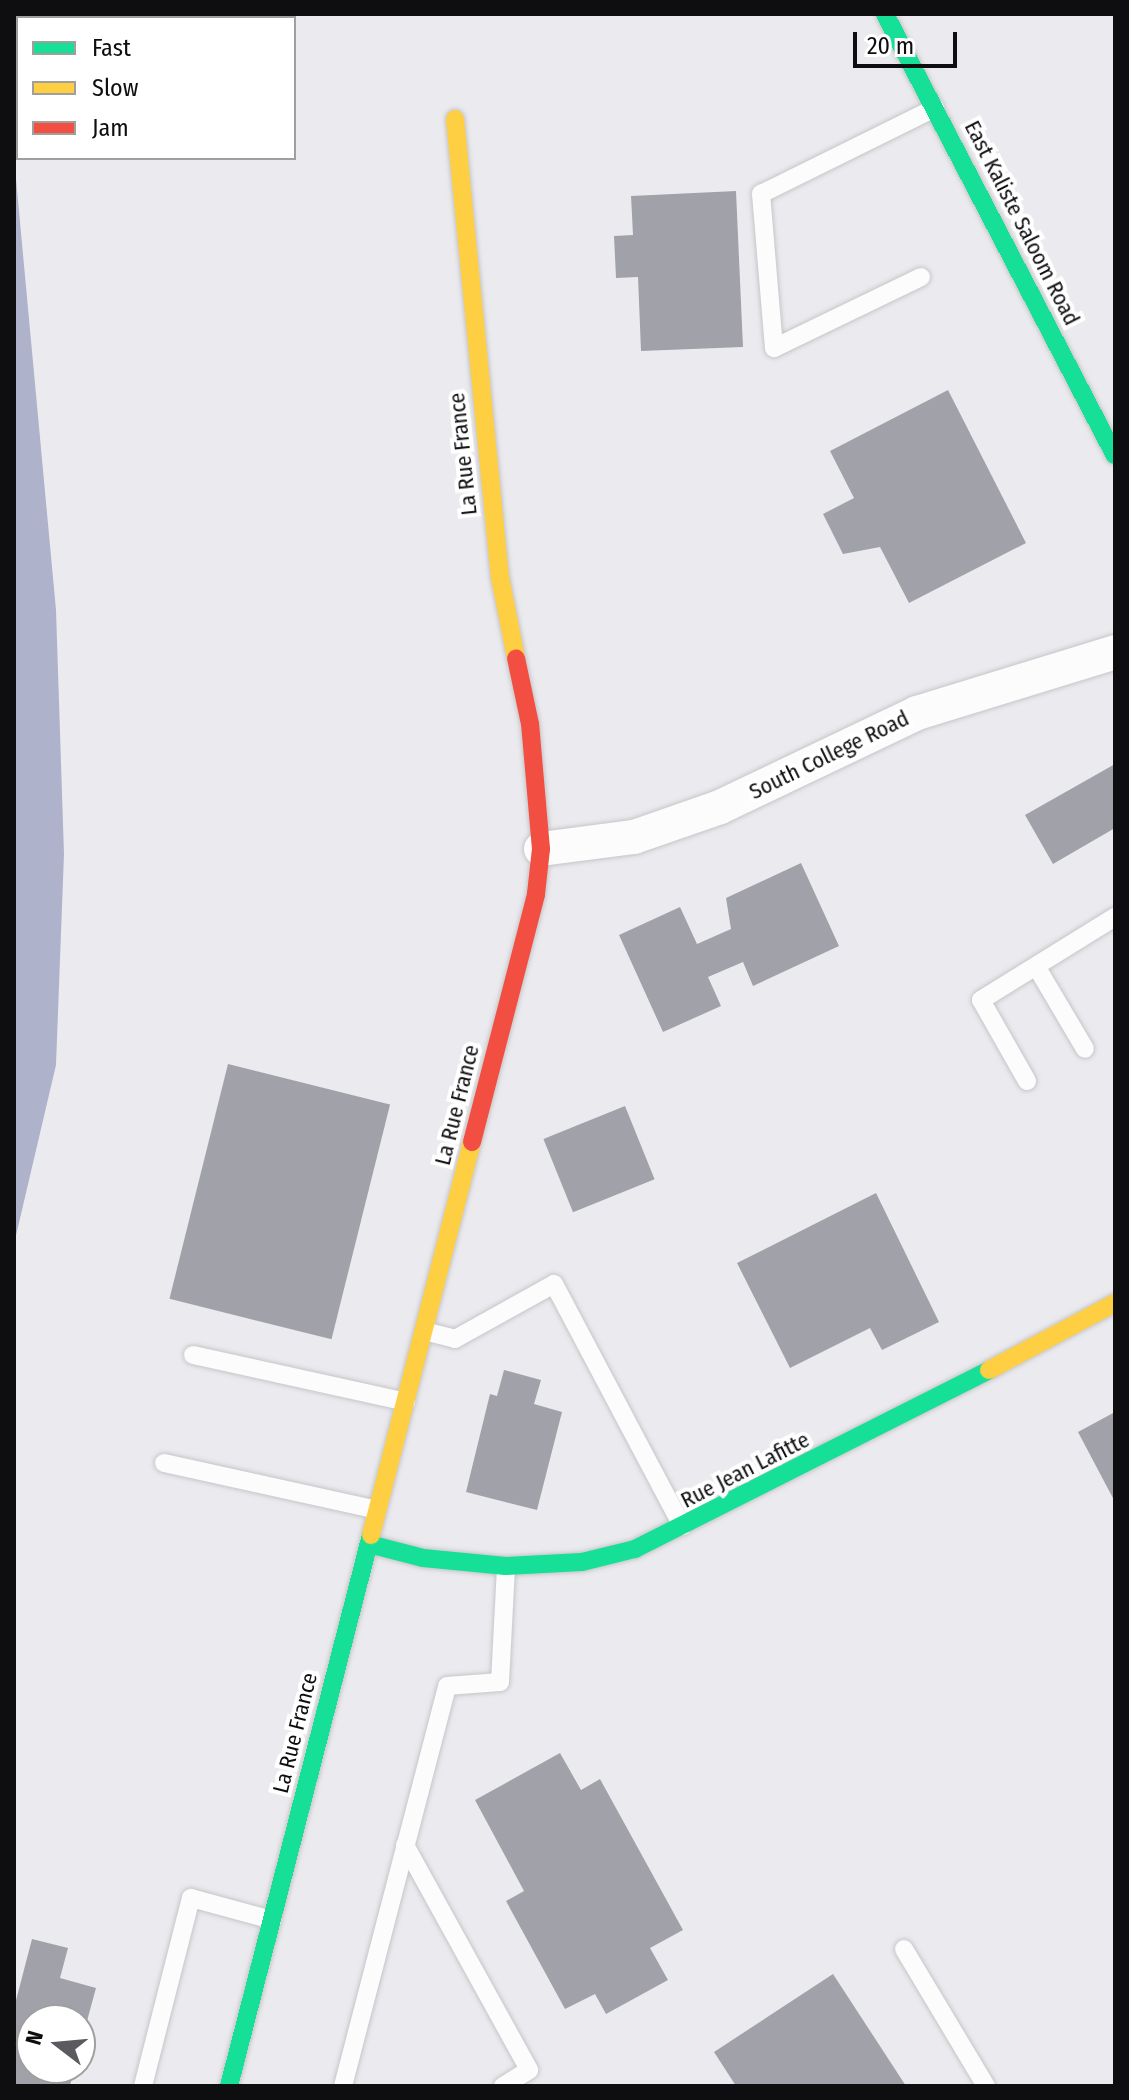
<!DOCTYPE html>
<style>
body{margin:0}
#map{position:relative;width:1129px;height:2100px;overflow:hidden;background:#ebebef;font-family:"Fira Sans Condensed",sans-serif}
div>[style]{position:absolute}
.water>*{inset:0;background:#afb2cb}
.building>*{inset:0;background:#a1a1aa;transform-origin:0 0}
.roads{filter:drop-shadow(0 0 2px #c6c6c9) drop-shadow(0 0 2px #c6c6c9)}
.lane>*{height:18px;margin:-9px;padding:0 9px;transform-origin:9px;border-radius:9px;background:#fcfcfd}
.street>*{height:34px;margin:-17px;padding:0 17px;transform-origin:17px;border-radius:17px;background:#fcfcfd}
.fast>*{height:18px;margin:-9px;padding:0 9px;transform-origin:9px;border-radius:9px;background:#16e098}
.slow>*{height:18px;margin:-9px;padding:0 9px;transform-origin:9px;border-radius:9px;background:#ffcf43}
.jam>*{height:18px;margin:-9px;padding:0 9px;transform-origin:9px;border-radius:9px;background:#f24e42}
span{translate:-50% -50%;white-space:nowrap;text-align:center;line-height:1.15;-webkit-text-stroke:8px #fff;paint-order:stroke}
.street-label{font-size:22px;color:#0e0e11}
.frame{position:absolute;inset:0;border:16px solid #0e0e11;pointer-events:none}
.legend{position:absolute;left:16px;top:16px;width:280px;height:144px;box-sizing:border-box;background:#fff;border:2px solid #9f9fa0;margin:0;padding:10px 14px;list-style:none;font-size:24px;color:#0e0e11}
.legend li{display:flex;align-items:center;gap:16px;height:40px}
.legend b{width:40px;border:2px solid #9f9fa0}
.north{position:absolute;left:16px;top:2004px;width:80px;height:80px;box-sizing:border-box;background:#fff;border:2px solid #9f9fa0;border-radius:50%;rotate:286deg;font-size:22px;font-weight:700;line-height:32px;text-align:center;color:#0e0e11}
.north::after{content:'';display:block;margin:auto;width:28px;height:36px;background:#5b5b5f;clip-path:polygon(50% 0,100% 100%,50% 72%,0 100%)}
.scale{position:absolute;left:853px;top:32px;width:104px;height:36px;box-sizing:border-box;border:4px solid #0e0e11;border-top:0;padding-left:10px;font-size:24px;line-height:28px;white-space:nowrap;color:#0e0e11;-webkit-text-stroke:6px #fff;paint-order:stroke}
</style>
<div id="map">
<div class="water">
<div style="clip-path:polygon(14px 14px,15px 168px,56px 610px,64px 854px,56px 1065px,14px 1244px)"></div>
</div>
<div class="building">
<div style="clip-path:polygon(736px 191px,743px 347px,641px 351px,638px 277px,616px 278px,614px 236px,633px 235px,631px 196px)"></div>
<div style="clip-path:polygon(948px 390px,1026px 543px,909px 603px,880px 547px,843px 554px,823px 514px,854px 498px,830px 451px)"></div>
<div style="clip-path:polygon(1115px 764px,1115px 828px,1053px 864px,1025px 815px)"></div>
<div style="clip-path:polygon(801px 863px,839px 946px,753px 986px,743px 962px,708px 977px,721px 1006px,663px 1032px,619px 935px,680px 907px,697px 944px,731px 929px,726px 898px)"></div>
<div style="left:228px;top:1064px;width:167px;height:242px;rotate:14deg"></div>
<div style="left:625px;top:1106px;width:79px;height:88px;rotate:68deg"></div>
<div style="clip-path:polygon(876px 1193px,939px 1322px,882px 1350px,870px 1328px,790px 1368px,737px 1263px)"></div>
<div style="clip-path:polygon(504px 1370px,541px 1380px,534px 1404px,562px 1412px,537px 1510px,466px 1492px,490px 1394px,497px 1396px)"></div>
<div style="clip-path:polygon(1115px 1412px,1115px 1502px,1078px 1432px)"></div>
<div style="clip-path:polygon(560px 1753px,581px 1790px,600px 1779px,683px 1930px,650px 1948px,668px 1980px,606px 2014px,595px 1994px,565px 2009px,506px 1901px,524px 1891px,475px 1800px)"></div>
<div style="clip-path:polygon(32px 1939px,68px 1948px,60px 1978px,96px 1988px,81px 2043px,80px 2020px,32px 2020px,32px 2068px,74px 2068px,70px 2086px,14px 2086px,14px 2008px)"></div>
<div style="clip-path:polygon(833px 1974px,906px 2086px,736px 2086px,714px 2052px)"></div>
</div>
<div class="roads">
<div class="lane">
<div style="left:921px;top:277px;width:163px;rotate:154.2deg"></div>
<div style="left:774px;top:348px;width:155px;rotate:-94.8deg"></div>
<div style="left:761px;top:194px;width:194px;rotate:-26.3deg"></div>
<div style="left:1036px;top:966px;width:96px;rotate:59.4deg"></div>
<div style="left:1027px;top:1081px;width:93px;rotate:-119.6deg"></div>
<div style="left:981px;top:1000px;width:158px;rotate:-31.8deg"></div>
<div style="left:424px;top:1331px;width:32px;rotate:14deg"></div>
<div style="left:455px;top:1339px;width:113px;rotate:-29.1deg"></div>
<div style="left:554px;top:1284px;width:274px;rotate:62.1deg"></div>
<div style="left:193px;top:1355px;width:218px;rotate:12.4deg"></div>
<div style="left:164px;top:1463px;width:218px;rotate:12.4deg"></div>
<div style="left:405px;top:1845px;width:257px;rotate:61.1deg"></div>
<div style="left:529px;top:2070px;width:31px;rotate:148deg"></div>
<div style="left:904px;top:1949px;width:160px;rotate:59.1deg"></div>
<div style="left:143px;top:2086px;width:194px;rotate:-75.7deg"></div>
<div style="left:191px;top:1898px;width:84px;rotate:15.2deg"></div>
<div style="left:343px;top:2086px;width:413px;rotate:-75.4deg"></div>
<div style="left:447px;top:1686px;width:53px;rotate:-4.3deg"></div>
<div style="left:500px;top:1682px;width:116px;rotate:-87deg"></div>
</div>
<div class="street">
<div style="left:541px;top:849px;width:94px;rotate:-7.4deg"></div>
<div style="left:634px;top:837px;width:91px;rotate:-19.2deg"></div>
<div style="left:720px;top:807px;width:218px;rotate:-25.5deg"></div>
<div style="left:917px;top:713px;width:207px;rotate:-17.1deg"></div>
</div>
<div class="fast">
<div style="left:885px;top:14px;width:497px;rotate:62.5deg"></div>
<div style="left:369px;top:1544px;width:56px;rotate:14.5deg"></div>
<div style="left:423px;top:1558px;width:83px;rotate:5.5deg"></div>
<div style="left:506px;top:1566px;width:76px;rotate:-3deg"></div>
<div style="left:582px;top:1562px;width:55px;rotate:-13.8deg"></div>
<div style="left:635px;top:1549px;width:397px;rotate:-26.8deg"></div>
<div style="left:229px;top:2086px;width:569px;rotate:-75.55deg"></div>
</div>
<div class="slow">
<div style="left:455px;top:119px;width:460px;rotate:84.4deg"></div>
<div style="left:500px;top:577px;width:83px;rotate:78.8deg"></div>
<div style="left:989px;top:1370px;width:143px;rotate:-28deg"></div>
<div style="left:371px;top:1535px;width:406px;rotate:-75.6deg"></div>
</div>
<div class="jam">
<div style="left:472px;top:1142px;width:256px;rotate:-75.5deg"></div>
<div style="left:536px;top:894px;width:45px;rotate:-83.7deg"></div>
<div style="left:541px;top:849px;width:125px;rotate:-95deg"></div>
<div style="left:530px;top:724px;width:67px;rotate:-102deg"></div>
</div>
</div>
<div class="street-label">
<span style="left:1022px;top:223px;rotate:63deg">East Kaliste Saloom Road</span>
<span style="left:463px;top:454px;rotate:-96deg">La Rue France</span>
<span style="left:829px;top:755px;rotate:-26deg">South College Road</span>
<span style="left:457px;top:1105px;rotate:-76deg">La Rue France</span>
<span style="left:745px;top:1470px;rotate:-27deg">Rue Jean Lafitte</span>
<span style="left:295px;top:1733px;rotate:-76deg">La Rue France</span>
</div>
<div class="frame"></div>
<ul class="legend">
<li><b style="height:10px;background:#16e098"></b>Fast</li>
<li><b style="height:10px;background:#ffcf43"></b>Slow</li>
<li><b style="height:10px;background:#f24e42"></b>Jam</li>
</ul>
<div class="north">N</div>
<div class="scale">20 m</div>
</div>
